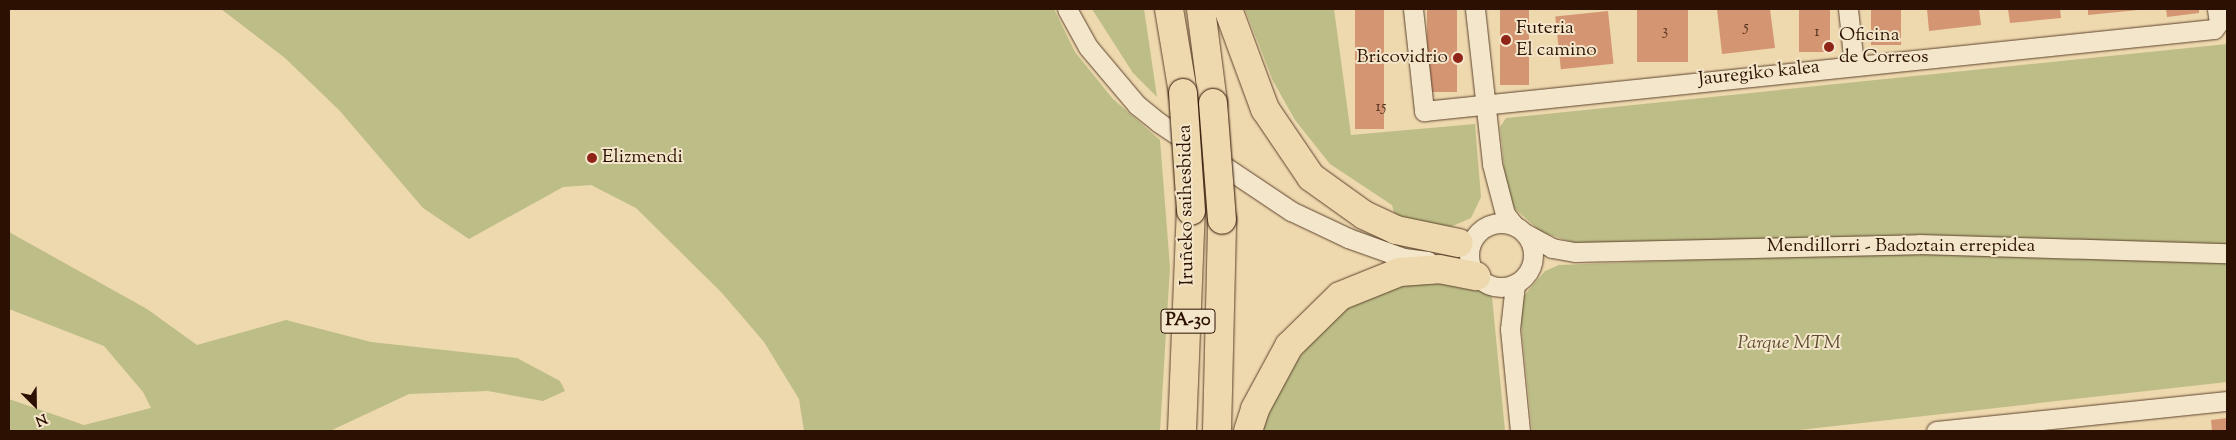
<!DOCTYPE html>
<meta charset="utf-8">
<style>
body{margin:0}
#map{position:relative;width:2236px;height:440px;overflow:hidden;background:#eed8ae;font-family:"Sorts Mill Goudy",serif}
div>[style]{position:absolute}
.green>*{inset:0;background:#bdbd87}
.building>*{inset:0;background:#d49672;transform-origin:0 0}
.roads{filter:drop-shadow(0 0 1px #5c432d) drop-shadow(0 0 1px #5c432d)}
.minor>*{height:19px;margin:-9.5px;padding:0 9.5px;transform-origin:9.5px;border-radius:9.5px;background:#f4e6ca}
.minor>.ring{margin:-9.5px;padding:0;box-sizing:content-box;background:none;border:19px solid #f4e6ca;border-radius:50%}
.highway>*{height:28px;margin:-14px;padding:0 14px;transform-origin:14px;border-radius:14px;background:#eed8ae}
.bridges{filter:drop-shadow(0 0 1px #2c1102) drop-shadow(0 0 1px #2c1102)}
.highway-bridge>*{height:28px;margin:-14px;padding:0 14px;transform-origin:14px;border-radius:14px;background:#eed8ae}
.dots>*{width:14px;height:14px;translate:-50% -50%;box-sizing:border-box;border:2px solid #f4e6ca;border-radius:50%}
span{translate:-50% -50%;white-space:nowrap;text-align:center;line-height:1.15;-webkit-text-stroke:4px #f4e6ca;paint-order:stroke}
.number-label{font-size:16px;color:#56321e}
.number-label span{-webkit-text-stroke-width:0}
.shield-label span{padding:1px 4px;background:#f4e6ca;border:1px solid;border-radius:4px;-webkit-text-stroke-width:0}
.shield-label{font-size:18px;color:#2c1102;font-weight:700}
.poi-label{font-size:19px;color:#2c1102}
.left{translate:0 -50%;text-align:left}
.right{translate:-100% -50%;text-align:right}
.street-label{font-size:19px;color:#2c1102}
.park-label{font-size:19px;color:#5f4d31;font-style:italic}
.frame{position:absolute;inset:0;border:10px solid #2c1102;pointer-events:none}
.north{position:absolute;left:10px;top:380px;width:50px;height:50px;-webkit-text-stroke:4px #f4e6ca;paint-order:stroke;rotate:157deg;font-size:14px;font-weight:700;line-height:20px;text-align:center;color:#2c1102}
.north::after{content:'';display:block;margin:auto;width:18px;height:22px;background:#2c1102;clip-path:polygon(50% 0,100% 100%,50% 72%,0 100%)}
</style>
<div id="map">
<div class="green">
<div style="clip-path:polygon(221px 9px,1054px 9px,1075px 52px,1113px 99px,1160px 140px,1170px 267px,1160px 431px,804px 431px,799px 399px,764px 342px,722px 293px,636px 208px,591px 185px,563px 187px,469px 239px,423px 208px,339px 110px,285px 58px)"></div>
<div style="clip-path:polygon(1092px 9px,1144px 9px,1157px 97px,1133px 73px)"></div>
<div style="clip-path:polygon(1245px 9px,1334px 9px,1351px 135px,1475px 124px,1481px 197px,1471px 218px,1448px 228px,1395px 216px,1392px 205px,1330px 164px,1295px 120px,1273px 81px)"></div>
<div style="clip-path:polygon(2227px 44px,2227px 245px,1882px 237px,1575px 243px,1541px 232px,1511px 205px,1506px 189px,1500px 127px,1506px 118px)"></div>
<div style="clip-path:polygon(9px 232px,147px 309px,197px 345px,286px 320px,371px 342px,517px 358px,560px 381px,565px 391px,543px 401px,488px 391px,409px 394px,330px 431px,9px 431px,9px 399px,84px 425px,151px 408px,143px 392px,104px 346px,9px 309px)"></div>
<div style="clip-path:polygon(1881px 253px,2227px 263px,2227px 382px,1790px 431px,1532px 431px,1520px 313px,1523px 297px,1545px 271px,1559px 265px)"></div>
<div style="clip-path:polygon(1414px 277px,1474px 283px,1492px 297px,1505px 431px,1262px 431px,1283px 379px,1331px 316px,1372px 292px)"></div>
</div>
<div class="building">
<div style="left:1355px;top:9px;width:29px;height:120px"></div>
<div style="left:1427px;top:9px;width:30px;height:83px"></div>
<div style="left:1500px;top:9px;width:29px;height:76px"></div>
<div style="left:1637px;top:9px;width:51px;height:53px"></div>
<div style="clip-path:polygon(1717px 9px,1770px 9px,1775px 48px,1722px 54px)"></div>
<div style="left:1799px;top:9px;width:31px;height:43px"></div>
<div style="left:1871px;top:9px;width:30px;height:36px"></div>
<div style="clip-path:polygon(1927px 9px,1979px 9px,1981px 25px,1929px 31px)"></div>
<div style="clip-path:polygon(2008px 9px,2060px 9px,2061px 18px,2010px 23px)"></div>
<div style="clip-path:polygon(2088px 9px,2138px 9px,2138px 10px,2088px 15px)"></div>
<div style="clip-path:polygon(2166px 9px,2199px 9px,2199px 13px,2167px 17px)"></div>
<div style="left:1608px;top:11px;width:53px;height:53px;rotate:84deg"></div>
<div style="clip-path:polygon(2227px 418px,2227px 431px,2212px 431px,2211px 420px)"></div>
</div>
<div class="roads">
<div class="minor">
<div style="left:1067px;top:9px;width:43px;rotate:61.1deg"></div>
<div style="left:1088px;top:47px;width:76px;rotate:49.8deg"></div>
<div style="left:1137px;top:105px;width:27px;rotate:39deg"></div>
<div style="left:1158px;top:122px;width:160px;rotate:33.8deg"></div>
<div style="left:1291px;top:211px;width:63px;rotate:25.3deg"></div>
<div style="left:1348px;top:238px;width:59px;rotate:19.7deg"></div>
<div style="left:1404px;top:258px;width:24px;rotate:7deg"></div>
<div style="left:1413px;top:9px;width:103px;rotate:83.8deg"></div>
<div style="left:1424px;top:111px;width:794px;rotate:-5.93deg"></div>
<div style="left:2214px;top:29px;width:9px;rotate:-54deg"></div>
<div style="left:2219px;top:22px;width:13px;rotate:-99deg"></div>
<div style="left:1475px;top:9px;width:156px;rotate:83.7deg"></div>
<div style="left:1492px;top:164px;width:52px;rotate:75.4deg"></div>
<div style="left:1505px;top:214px;width:14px;rotate:51deg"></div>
<div style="left:1848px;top:9px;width:56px;rotate:83.9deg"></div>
<div class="ring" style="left:1469px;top:223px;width:45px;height:45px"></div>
<div style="left:1526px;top:234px;width:30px;rotate:28deg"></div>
<div style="left:1552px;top:248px;width:23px;rotate:10deg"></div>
<div style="left:1575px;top:252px;width:344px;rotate:-1.3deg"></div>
<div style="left:1919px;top:244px;width:308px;rotate:1.7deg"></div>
<div style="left:1515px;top:284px;width:45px;rotate:96.3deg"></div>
<div style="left:1510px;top:329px;width:102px;rotate:84.4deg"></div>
<div style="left:1936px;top:431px;width:293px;rotate:-5.9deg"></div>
</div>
<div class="highway">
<div style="left:1169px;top:9px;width:85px;rotate:80.5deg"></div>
<div style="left:1201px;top:9px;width:95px;rotate:82.7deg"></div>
<div style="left:1228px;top:9px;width:107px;rotate:69.7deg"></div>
<div style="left:1265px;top:109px;width:82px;rotate:55.9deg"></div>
<div style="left:1311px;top:177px;width:65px;rotate:35.6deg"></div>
<div style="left:1364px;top:215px;width:35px;rotate:25deg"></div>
<div style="left:1396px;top:230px;width:64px;rotate:11.7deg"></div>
<div style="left:1182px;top:431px;width:220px;rotate:-87.7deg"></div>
<div style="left:1217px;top:431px;width:211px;rotate:-88.6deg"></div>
<div style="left:1248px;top:431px;width:23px;rotate:-72deg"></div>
<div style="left:1255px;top:409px;width:72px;rotate:-61.6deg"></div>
<div style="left:1289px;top:346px;width:71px;rotate:-44.4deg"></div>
<div style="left:1340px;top:296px;width:65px;rotate:-21.8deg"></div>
<div style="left:1400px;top:272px;width:39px;rotate:-4deg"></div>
<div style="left:1439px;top:269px;width:38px;rotate:11deg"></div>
</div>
</div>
<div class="bridges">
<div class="highway-bridge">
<div style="left:1183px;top:93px;width:118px;rotate:86.1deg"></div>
<div style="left:1213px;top:103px;width:117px;rotate:85.6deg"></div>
</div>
</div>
<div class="dots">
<div style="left:1506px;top:40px;background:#8f2418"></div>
<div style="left:1829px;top:47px;background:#8f2418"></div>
<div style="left:1458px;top:58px;background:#8f2418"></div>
<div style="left:592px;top:158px;background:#8f2418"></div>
</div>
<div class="number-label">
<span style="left:1746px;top:28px">5</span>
<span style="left:1665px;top:32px">3</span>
<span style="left:1817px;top:33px">1</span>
<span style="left:1381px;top:108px">15</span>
</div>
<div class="shield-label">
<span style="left:1188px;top:321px">PA-30</span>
</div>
<div class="poi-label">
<span class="left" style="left:1516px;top:40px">Futeria<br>El camino</span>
<span class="left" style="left:1839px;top:47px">Oficina<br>de Correos</span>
<span class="right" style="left:1448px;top:58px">Bricovidrio</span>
<span class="left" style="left:602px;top:158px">Elizmendi</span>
</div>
<div class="street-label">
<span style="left:1759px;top:74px;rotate:-6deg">Jauregiko kalea</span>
<span style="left:1187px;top:205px;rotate:-91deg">Iruñeko saihesbidea</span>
<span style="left:1901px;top:247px">Mendillorri - Badoztain errepidea</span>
</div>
<div class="park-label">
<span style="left:1789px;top:344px">Parque MTM</span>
</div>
<div class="frame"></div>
<div class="north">N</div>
</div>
